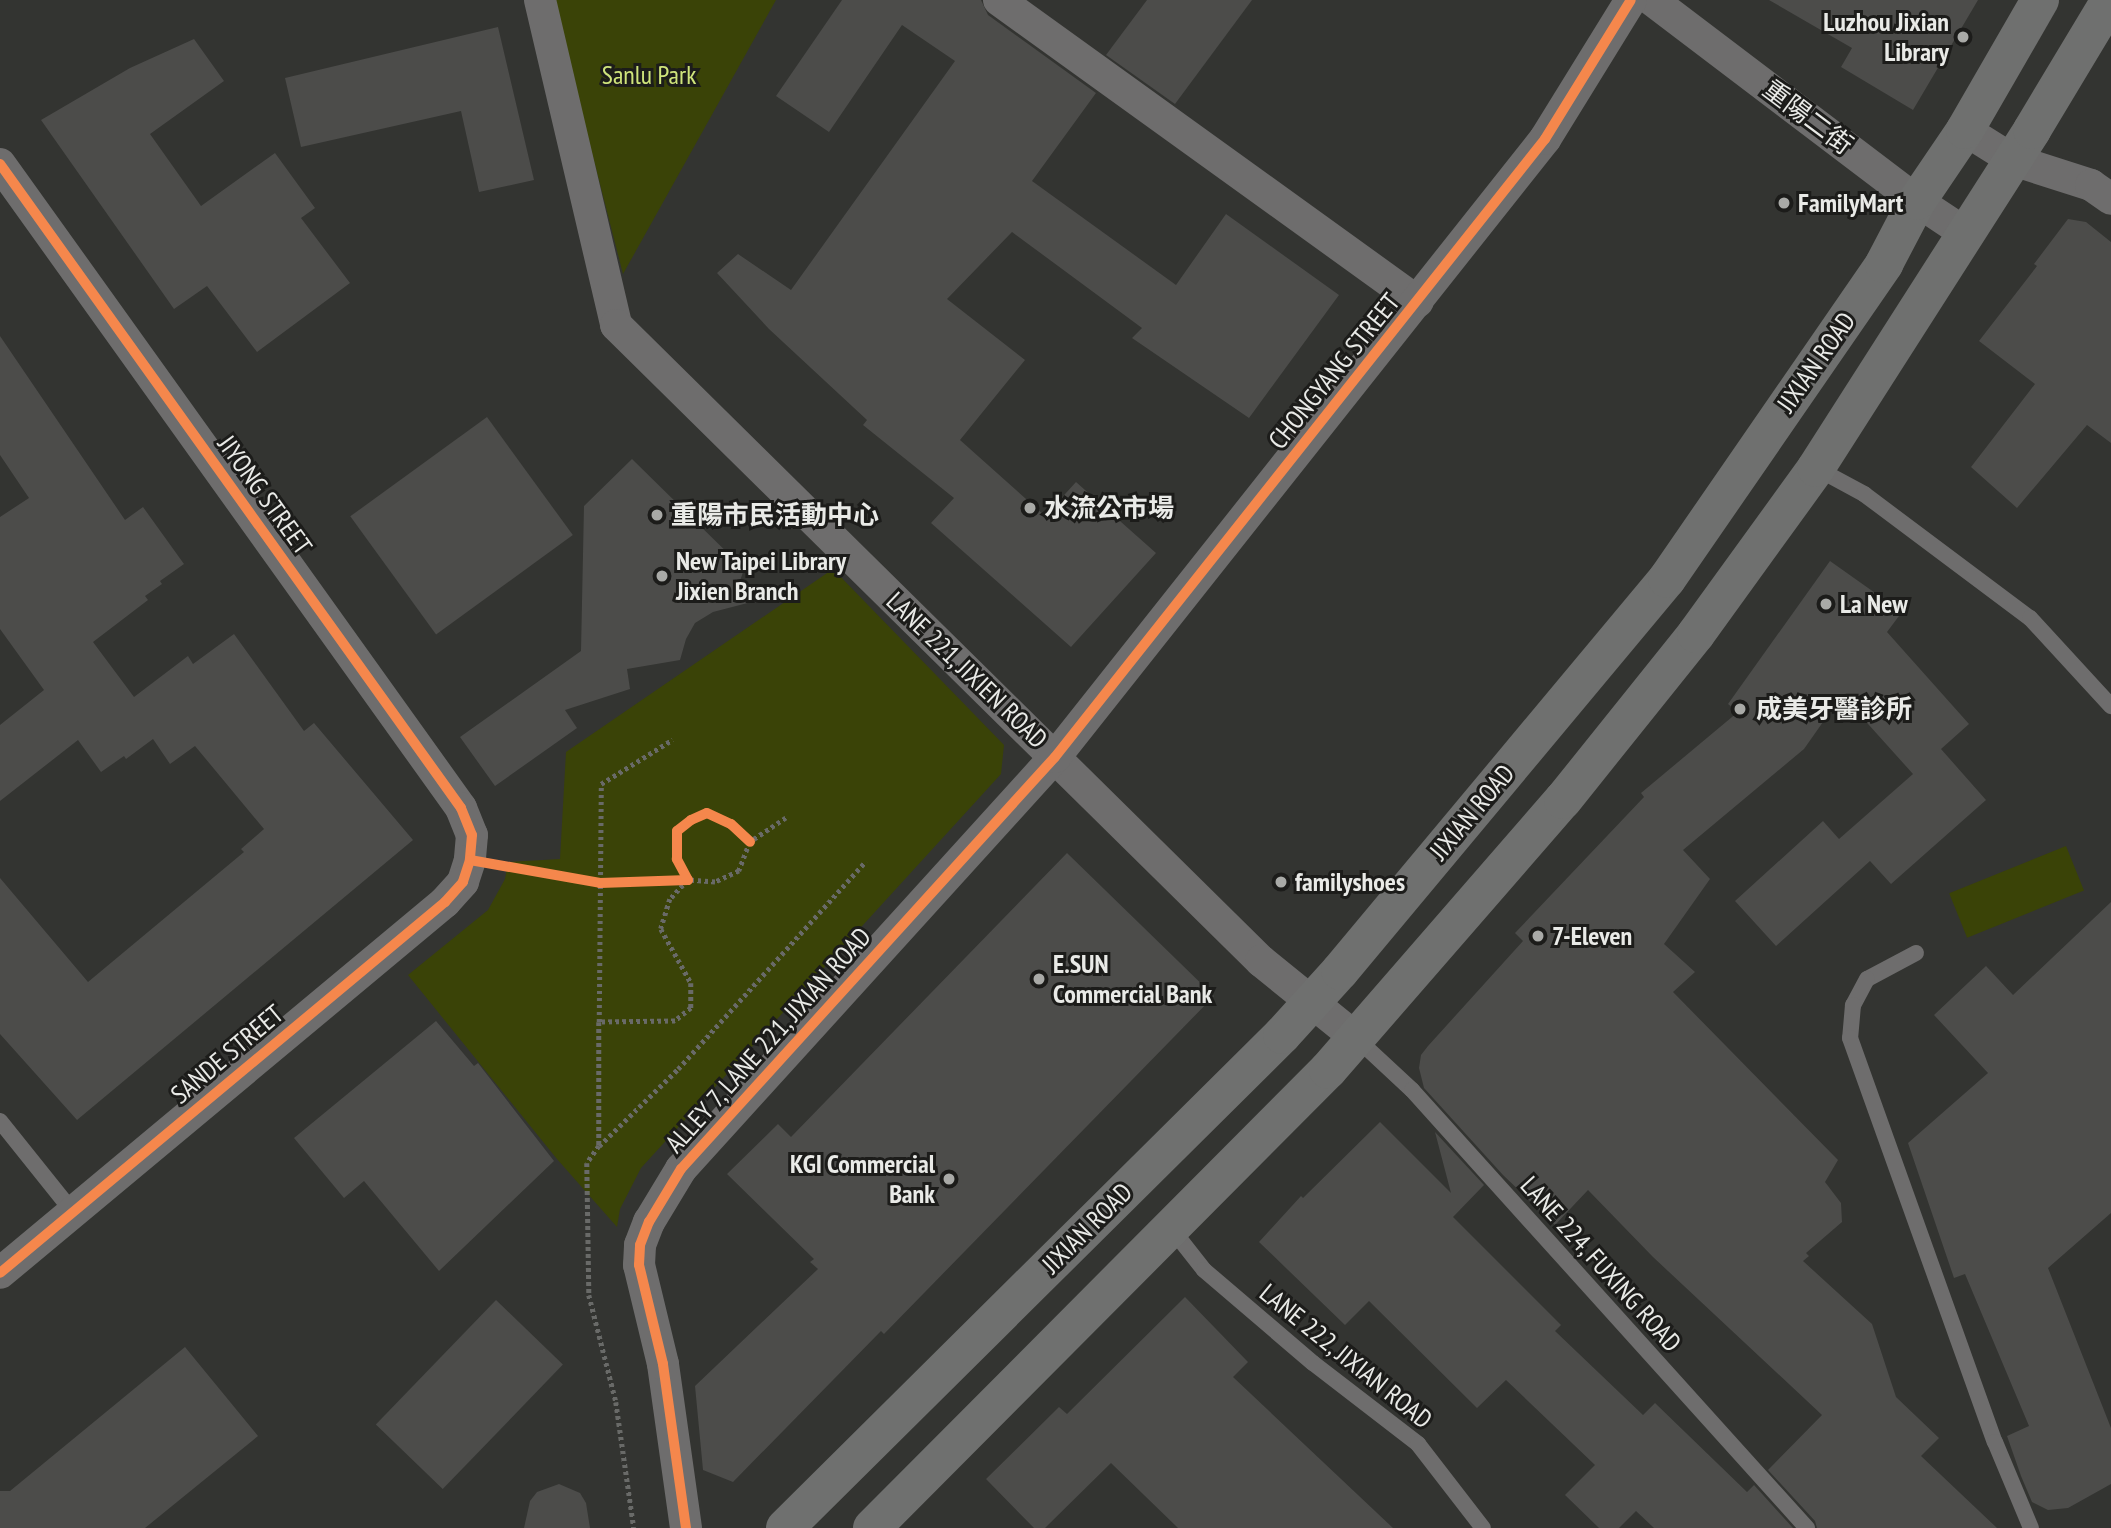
<!DOCTYPE html>
<meta charset="utf-8">
<style>
body{margin:0}
#map{position:relative;width:2111px;height:1528px;overflow:hidden;background:#333431;font-family:"PT Sans Narrow","Noto Sans TC",sans-serif}
div>[style]{position:absolute}
.green>*{inset:0;background:#3a4307;transform-origin:0 0}
.building>*{inset:0;background:#4c4c4a;transform-origin:0 0}
.path>*{height:4.5px;margin-top:-2.25px;transform-origin:0;background:repeating-linear-gradient(90deg,#696a68 0 3.5px,transparent 0 7px)}
.service>*{height:16px;margin:-8px;padding:0 8px;transform-origin:8px;border-radius:8px;background:#6e6d6d}
.minor>*{height:32px;margin:-16px;padding:0 16px;transform-origin:16px;border-radius:16px;background:#6e6d6d}
.secondary>*{height:38px;margin:-19px;padding:0 19px;transform-origin:19px;border-radius:19px;background:#6f706f}
.cycleway>*{height:10px;margin:-5px;padding:0 5px;transform-origin:5px;border-radius:5px;background:#f5874c}
.dots>*{width:19px;height:19px;translate:-50% -50%;box-sizing:border-box;border:4px solid #1c1c1a;border-radius:50%}
span{translate:-50% -50%;white-space:nowrap;text-align:center;line-height:1.15;-webkit-text-stroke:6px #1c1c1a;paint-order:stroke}
.poi-label{font-size:26px;color:#e9eae7;font-weight:700}
.right{translate:-100% -50%;text-align:right}
.left{translate:0 -50%;text-align:left}
.park-label{font-size:26px;color:#cfe47b}
.street-label{font-size:26px;color:#e9eae7}
</style>
<div id="map">
<div class="green">
<div style="clip-path:polygon(553px 0,776px 0,623px 274px)"></div>
<div style="clip-path:polygon(833px 569px,1004px 745px,1001px 774px,641px 1168px,620px 1209px,617px 1227px,557px 1159px,408px 975px,488px 910px,505px 879px,508px 862px,560px 859px,566px 752px)"></div>
<div style="left:2066px;top:846px;width:48px;height:126px;rotate:68deg"></div>
</div>
<div class="building">
<div style="clip-path:polygon(842px 0,981px 0,988px 15px,1096px 93px,1032px 181px,1176px 285px,1226px 214px,1339px 295px,1249px 418px,1132px 338px,1142px 328px,1012px 232px,947px 299px,1025px 360px,960px 440px,1045px 516px,1076px 482px,1156px 553px,1071px 647px,931px 523px,954px 498px,863px 425px,867px 420px,769px 329px,717px 273px,738px 254px,791px 290px,955px 61px,902px 25px,829px 132px,776px 96px)"></div>
<div style="clip-path:polygon(1147px 0,1252px 0,1175px 104px,1106px 55px)"></div>
<div style="clip-path:polygon(1769px 0,1978px 0,1913px 110px,1841px 67px,1852px 48px)"></div>
<div style="clip-path:polygon(498px 27px,534px 180px,479px 192px,461px 111px,301px 147px,285px 78px)"></div>
<div style="clip-path:polygon(194px 39px,224px 81px,150px 134px,201px 206px,275px 153px,315px 208px,301px 218px,350px 283px,257px 352px,207px 286px,174px 309px,41px 120px,130px 68px)"></div>
<div style="clip-path:polygon(2068px 219px,2086px 222px,2111px 242px,2111px 443px,2087px 425px,2017px 508px,1971px 467px,2035px 384px,1979px 341px,2037px 266px,2034px 264px)"></div>
<div style="clip-path:polygon(0 336px,125px 520px,143px 507px,184px 564px,160px 581px,162px 584px,145px 596px,148px 600px,93px 642px,134px 697px,188px 656px,193px 664px,234px 634px,304px 731px,314px 723px,413px 840px,77px 1120px,0 1034px,0 878px,88px 982px,244px 852px,241px 849px,264px 829px,195px 746px,170px 764px,153px 739px,126px 759px,124px 756px,101px 772px,78px 740px,0 801px,0 725px,44px 690px,0 629px,0 517px,29px 498px,0 455px)"></div>
<div style="left:487px;top:417px;width:146px;height:169px;rotate:54deg"></div>
<div style="clip-path:polygon(632px 459px,744px 569px,739px 584px,767px 598px,713px 612px,695px 623px,686px 639px,680px 660px,627px 669px,630px 689px,565px 710px,577px 728px,495px 786px,460px 737px,581px 651px,584px 506px)"></div>
<div style="clip-path:polygon(1830px 561px,1902px 612px,1887px 632px,1969px 724px,1941px 749px,1986px 800px,1891px 884px,1870px 861px,1776px 946px,1735px 901px,1823px 821px,1839px 839px,1913px 774px,1842px 695px,1804px 749px,1683px 850px,1710px 879px,1664px 944px,1695px 972px,1673px 992px,1838px 1160px,1825px 1182px,1841px 1203px,1842px 1222px,1806px 1253px,1809px 1256px,1803px 1261px,1872px 1324px,1896px 1397px,1939px 1438px,1921px 1456px,1997px 1528px,1817px 1528px,1815px 1521px,1768px 1470px,1822px 1415px,1653px 1257px,1588px 1190px,1555px 1225px,1503px 1175px,1424px 1088px,1419px 1068px,1421px 1055px,1428px 1046px,1523px 941px,1515px 933px,1644px 797px,1641px 793px,1738px 712px,1728px 704px)"></div>
<div style="clip-path:polygon(1067px 853px,1214px 996px,884px 1334px,881px 1331px,733px 1482px,703px 1470px,695px 1386px,818px 1269px,810px 1262px,814px 1259px,727px 1174px,778px 1124px,791px 1137px)"></div>
<div style="clip-path:polygon(2111px 902px,2111px 1213px,2048px 1268px,2111px 1428px,2111px 1484px,2068px 1508px,2048px 1510px,2032px 1502px,2021px 1476px,2007px 1436px,2029px 1426px,1965px 1274px,1954px 1278px,1908px 1143px,1988px 1073px,1934px 1015px,1986px 966px,2013px 995px)"></div>
<div style="clip-path:polygon(436px 1021px,474px 1066px,478px 1063px,554px 1161px,439px 1271px,364px 1181px,344px 1198px,294px 1138px)"></div>
<div style="clip-path:polygon(1380px 1122px,1451px 1193px,1435px 1132px,1484px 1185px,1453px 1217px,1561px 1325px,1555px 1331px,1643px 1415px,1655px 1403px,1747px 1492px,1754px 1485px,1793px 1528px,1654px 1528px,1636px 1511px,1619px 1528px,1599px 1528px,1565px 1495px,1595px 1465px,1506px 1380px,1477px 1408px,1369px 1301px,1345px 1325px,1259px 1242px,1301px 1196px,1303px 1198px)"></div>
<div style="clip-path:polygon(1185px 1297px,1248px 1362px,1233px 1377px,1393px 1528px,1178px 1528px,1111px 1463px,1045px 1528px,1034px 1528px,986px 1479px,1059px 1407px,1067px 1414px)"></div>
<div style="left:496px;top:1300px;width:93px;height:173px;rotate:44deg"></div>
<div style="clip-path:polygon(185px 1347px,258px 1436px,145px 1528px,0 1528px,0 1491px,10px 1491px)"></div>
<div style="clip-path:polygon(559px 1484px,580px 1493px,586px 1503px,590px 1528px,524px 1528px,530px 1501px,537px 1492px)"></div>
</div>
<div class="path">
<div style="left:786px;top:818px;width:43px;rotate:146.3deg"></div>
<div style="left:750px;top:842px;width:31px;rotate:111deg"></div>
<div style="left:739px;top:871px;width:26px;rotate:155deg"></div>
<div style="left:715px;top:882px;width:27px;rotate:-176deg"></div>
<div style="left:688px;top:880px;width:26px;rotate:133deg"></div>
<div style="left:670px;top:899px;width:31px;rotate:107deg"></div>
<div style="left:661px;top:929px;width:62px;rotate:60.9deg"></div>
<div style="left:691px;top:983px;width:25px;rotate:90deg"></div>
<div style="left:691px;top:1008px;width:21px;rotate:141deg"></div>
<div style="left:675px;top:1021px;width:76px;rotate:179.2deg"></div>
<div style="left:599px;top:1022px;width:124px;rotate:90deg"></div>
<div style="left:599px;top:1146px;width:110px;rotate:-44.3deg"></div>
<div style="left:678px;top:1069px;width:280px;rotate:-47.9deg"></div>
<div style="left:599px;top:1022px;width:238px;rotate:-89.5deg"></div>
<div style="left:601px;top:784px;width:84px;rotate:-31.8deg"></div>
<div style="left:599px;top:1146px;width:21px;rotate:125deg"></div>
<div style="left:587px;top:1163px;width:132px;rotate:89.1deg"></div>
<div style="left:589px;top:1295px;width:110px;rotate:75.8deg"></div>
<div style="left:616px;top:1402px;width:127px;rotate:81.9deg"></div>
</div>
<div class="service">
<div style="left:1816px;top:468px;width:55px;rotate:28.4deg"></div>
<div style="left:1864px;top:494px;width:207px;rotate:36.8deg"></div>
<div style="left:2030px;top:618px;width:120px;rotate:47.4deg"></div>
<div style="left:1916px;top:953px;width:55px;rotate:152deg"></div>
<div style="left:1867px;top:979px;width:30px;rotate:118deg"></div>
<div style="left:1853px;top:1005px;width:33px;rotate:95deg"></div>
<div style="left:1850px;top:1038px;width:429px;rotate:70.3deg"></div>
<div style="left:1995px;top:1442px;width:93px;rotate:67.3deg"></div>
<div style="left:1355px;top:1037px;width:78px;rotate:42.9deg"></div>
<div style="left:1412px;top:1090px;width:590px;rotate:47.96deg"></div>
<div style="left:0;top:1121px;width:115px;rotate:51.3deg"></div>
<div style="left:1171px;top:1228px;width:53px;rotate:51.8deg"></div>
<div style="left:1204px;top:1270px;width:143px;rotate:40.5deg"></div>
<div style="left:1313px;top:1363px;width:133px;rotate:37.6deg"></div>
<div style="left:1418px;top:1444px;width:106px;rotate:52.3deg"></div>
</div>
<div class="minor">
<div style="left:540px;top:0;width:334px;rotate:76.8deg"></div>
<div style="left:616px;top:325px;width:906px;rotate:44.6deg"></div>
<div style="left:1261px;top:961px;width:121px;rotate:39deg"></div>
<div style="left:999px;top:0;width:516px;rotate:35.78deg"></div>
<div style="left:1652px;top:0;width:333px;rotate:37.2deg"></div>
<div style="left:1917px;top:201px;width:58px;rotate:33.7deg"></div>
<div style="left:1965px;top:130px;width:57px;rotate:32deg"></div>
<div style="left:2013px;top:160px;width:82px;rotate:17.8deg"></div>
<div style="left:2091px;top:185px;width:24px;rotate:35deg"></div>
<div style="left:0;top:164px;width:792px;rotate:54.4deg"></div>
<div style="left:461px;top:808px;width:29px;rotate:68deg"></div>
<div style="left:472px;top:835px;width:25px;rotate:95deg"></div>
<div style="left:470px;top:860px;width:23px;rotate:108deg"></div>
<div style="left:463px;top:882px;width:27px;rotate:132deg"></div>
<div style="left:445px;top:902px;width:579px;rotate:140.18deg"></div>
<div style="left:686px;top:1528px;width:166px;rotate:-98deg"></div>
<div style="left:663px;top:1364px;width:102px;rotate:-103.6deg"></div>
<div style="left:639px;top:1265px;width:20px;rotate:-87deg"></div>
<div style="left:640px;top:1245px;width:25px;rotate:-69deg"></div>
<div style="left:649px;top:1222px;width:62px;rotate:-58.9deg"></div>
<div style="left:681px;top:1169px;width:556px;rotate:-47.77deg"></div>
<div style="left:1055px;top:757px;width:789px;rotate:-51.59deg"></div>
<div style="left:1545px;top:139px;width:163px;rotate:-58.3deg"></div>
</div>
<div class="secondary">
<div style="left:785px;top:1528px;width:700px;rotate:-44.77deg"></div>
<div style="left:1282px;top:1035px;width:86px;rotate:-47.8deg"></div>
<div style="left:1340px;top:971px;width:510px;rotate:-50.17deg"></div>
<div style="left:1667px;top:579px;width:383px;rotate:-55.4deg"></div>
<div style="left:1884px;top:264px;width:71px;rotate:-62.4deg"></div>
<div style="left:1917px;top:201px;width:86px;rotate:-55.9deg"></div>
<div style="left:1965px;top:130px;width:150px;rotate:-60deg"></div>
<div style="left:872px;top:1528px;width:646px;rotate:-45.13deg"></div>
<div style="left:1328px;top:1070px;width:358px;rotate:-49deg"></div>
<div style="left:1563px;top:800px;width:213px;rotate:-51.3deg"></div>
<div style="left:1696px;top:634px;width:205px;rotate:-54.1deg"></div>
<div style="left:1816px;top:468px;width:401px;rotate:-57.4deg"></div>
<div style="left:2032px;top:130px;width:152px;rotate:-59deg"></div>
</div>
<div class="cycleway">
<div style="left:0;top:164px;width:792px;rotate:54.4deg"></div>
<div style="left:461px;top:808px;width:29px;rotate:68deg"></div>
<div style="left:472px;top:835px;width:25px;rotate:95deg"></div>
<div style="left:470px;top:860px;width:23px;rotate:108deg"></div>
<div style="left:463px;top:882px;width:27px;rotate:132deg"></div>
<div style="left:445px;top:902px;width:579px;rotate:140.18deg"></div>
<div style="left:470px;top:860px;width:132px;rotate:10deg"></div>
<div style="left:600px;top:883px;width:88px;rotate:-2deg"></div>
<div style="left:688px;top:880px;width:24px;rotate:-118deg"></div>
<div style="left:677px;top:859px;width:28px;rotate:-90deg"></div>
<div style="left:677px;top:831px;width:18px;rotate:-38deg"></div>
<div style="left:691px;top:820px;width:17px;rotate:-24deg"></div>
<div style="left:707px;top:813px;width:26px;rotate:25deg"></div>
<div style="left:731px;top:824px;width:26px;rotate:43deg"></div>
<div style="left:686px;top:1528px;width:166px;rotate:-98deg"></div>
<div style="left:663px;top:1364px;width:102px;rotate:-103.6deg"></div>
<div style="left:639px;top:1265px;width:20px;rotate:-87deg"></div>
<div style="left:640px;top:1245px;width:25px;rotate:-69deg"></div>
<div style="left:649px;top:1222px;width:62px;rotate:-58.9deg"></div>
<div style="left:681px;top:1169px;width:556px;rotate:-47.77deg"></div>
<div style="left:1055px;top:757px;width:789px;rotate:-51.59deg"></div>
<div style="left:1545px;top:139px;width:163px;rotate:-58.3deg"></div>
</div>
<div class="dots">
<div style="left:1963px;top:37px;background:#a9aaa7"></div>
<div style="left:1784px;top:203px;background:#a9aaa7"></div>
<div style="left:1030px;top:508px;background:#a9aaa7"></div>
<div style="left:657px;top:515px;background:#a9aaa7"></div>
<div style="left:662px;top:576px;background:#a9aaa7"></div>
<div style="left:1826px;top:604px;background:#a9aaa7"></div>
<div style="left:1740px;top:709px;background:#a9aaa7"></div>
<div style="left:1281px;top:882px;background:#a9aaa7"></div>
<div style="left:1538px;top:936px;background:#a9aaa7"></div>
<div style="left:1039px;top:979px;background:#a9aaa7"></div>
<div style="left:949px;top:1179px;background:#a9aaa7"></div>
</div>
<div class="poi-label">
<span class="right" style="left:1949px;top:37px">Luzhou Jixian<br>Library</span>
<span class="left" style="left:1798px;top:203px">FamilyMart</span>
<span class="left" style="left:1044px;top:508px">水流公市場</span>
<span class="left" style="left:671px;top:515px">重陽市民活動中心</span>
<span class="left" style="left:676px;top:576px">New Taipei Library<br>Jixien Branch</span>
<span class="left" style="left:1840px;top:604px">La New</span>
<span class="left" style="left:1756px;top:709px">成美牙醫診所</span>
<span class="left" style="left:1295px;top:882px">familyshoes</span>
<span class="left" style="left:1552px;top:936px">7-Eleven</span>
<span class="left" style="left:1053px;top:979px">E.SUN<br>Commercial Bank</span>
<span class="right" style="left:935px;top:1179px">KGI Commercial<br>Bank</span>
</div>
<div class="park-label">
<span style="left:649px;top:75px">Sanlu Park</span>
</div>
<div class="street-label">
<span style="left:1808px;top:117px;rotate:37deg">重陽二街</span>
<span style="left:1816px;top:362px;rotate:-55deg">JIXIAN ROAD</span>
<span style="left:1334px;top:371px;rotate:-51deg">CHONGYANG STREET</span>
<span style="left:265px;top:495px;rotate:54deg">JIYONG STREET</span>
<span style="left:967px;top:670px;rotate:44deg">LANE 221, JIXIEN ROAD</span>
<span style="left:1472px;top:812px;rotate:-50deg">JIXIAN ROAD</span>
<span style="left:768px;top:1040px;rotate:-48deg">ALLEY 7, LANE 221, JIXIAN ROAD</span>
<span style="left:227px;top:1054px;rotate:-40deg">SANDE STREET</span>
<span style="left:1087px;top:1228px;rotate:-45deg">JIXIAN ROAD</span>
<span style="left:1601px;top:1264px;rotate:48deg">LANE 224, FUXING ROAD</span>
<span style="left:1346px;top:1356px;rotate:39deg">LANE 222, JIXIAN ROAD</span>
</div>
</div>
